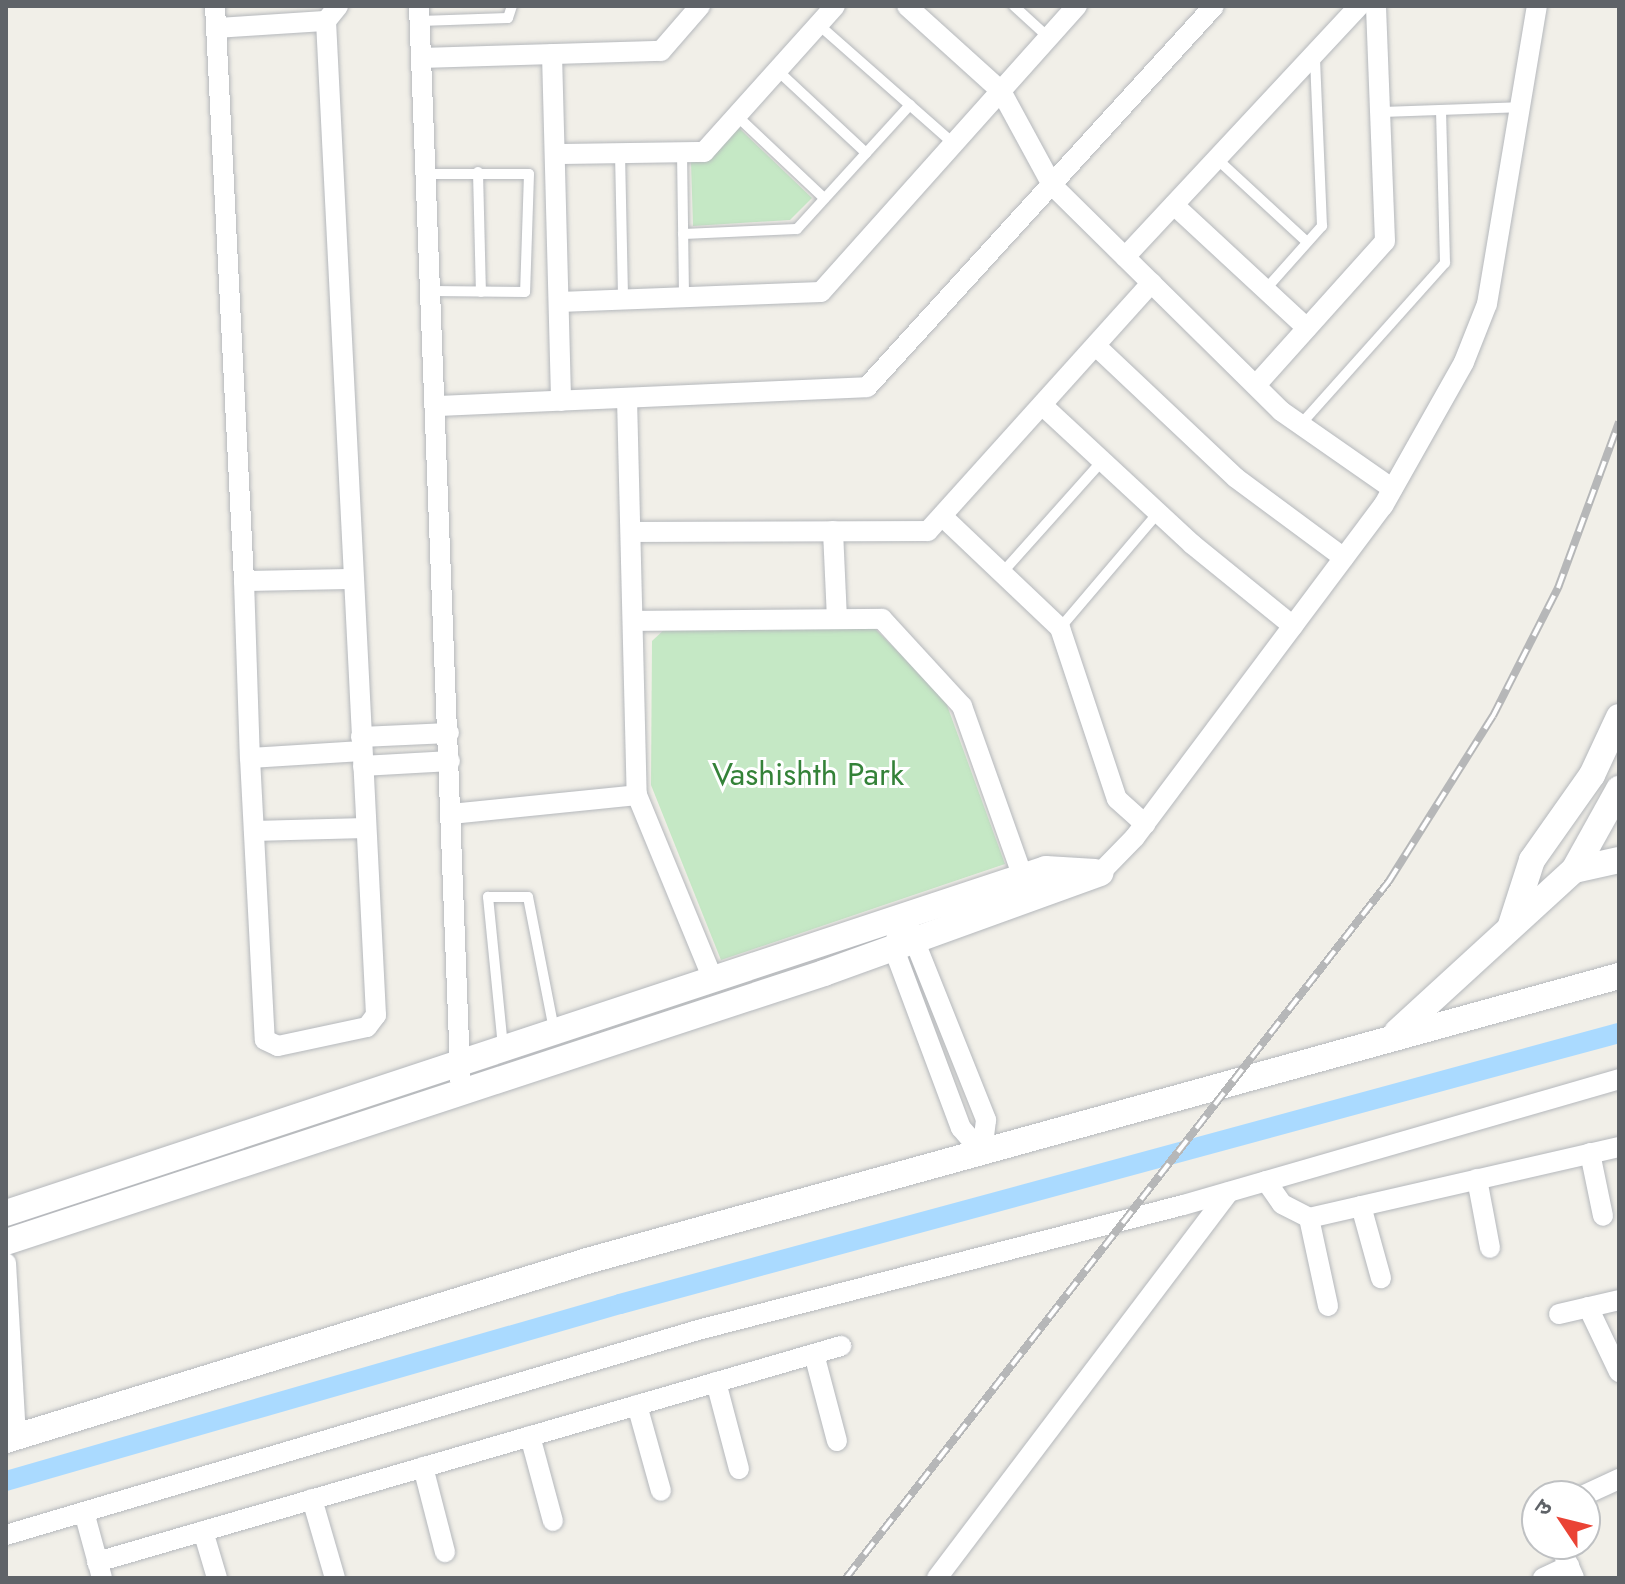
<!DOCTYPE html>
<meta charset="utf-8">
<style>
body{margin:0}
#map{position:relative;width:1625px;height:1584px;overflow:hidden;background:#f1efe8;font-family:Jost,"Noto Sans Devanagari",sans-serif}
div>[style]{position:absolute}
.green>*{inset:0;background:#c5e8c5}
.canal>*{height:20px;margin:-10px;padding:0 10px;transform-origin:10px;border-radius:10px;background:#aadaff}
.roads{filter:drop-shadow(0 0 2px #b5b8bc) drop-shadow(0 0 2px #b5b8bc)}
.service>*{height:10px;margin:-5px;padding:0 5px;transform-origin:5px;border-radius:5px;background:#fff}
.minor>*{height:20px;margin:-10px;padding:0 10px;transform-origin:10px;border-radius:10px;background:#fff}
.tertiary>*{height:26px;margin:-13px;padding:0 13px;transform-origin:13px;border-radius:13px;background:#fff}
.rail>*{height:8px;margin-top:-4px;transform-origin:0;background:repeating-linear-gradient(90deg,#fff 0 15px,#b6b7b8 0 30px);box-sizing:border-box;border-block:2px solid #b6b7b8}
span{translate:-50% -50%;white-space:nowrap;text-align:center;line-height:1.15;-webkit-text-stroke:6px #fff;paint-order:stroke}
.park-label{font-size:32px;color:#348238}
.frame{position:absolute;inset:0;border:8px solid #5f6368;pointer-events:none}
.north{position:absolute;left:1521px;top:1480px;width:80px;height:80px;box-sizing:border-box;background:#fff;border:2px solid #bfc1c3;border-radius:50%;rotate:305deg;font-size:22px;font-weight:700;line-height:32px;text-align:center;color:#5f6368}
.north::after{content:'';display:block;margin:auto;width:28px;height:36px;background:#ea4335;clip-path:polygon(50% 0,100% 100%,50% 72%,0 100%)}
</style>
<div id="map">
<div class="green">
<div style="clip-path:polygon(738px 127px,812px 198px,790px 220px,693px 226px,691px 162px)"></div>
<div style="clip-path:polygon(871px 625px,944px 697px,1005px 864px,721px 960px,651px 785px,652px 641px,667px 627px)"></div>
</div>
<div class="canal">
<div style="left:6px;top:1481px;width:639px;rotate:-16.08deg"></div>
<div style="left:620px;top:1304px;width:1035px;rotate:-15.18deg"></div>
</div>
<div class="roads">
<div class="service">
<div style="left:1014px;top:6px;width:46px;rotate:42.4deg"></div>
<div style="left:420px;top:21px;width:88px;rotate:-2deg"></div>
<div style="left:508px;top:18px;width:13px;rotate:-72deg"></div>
<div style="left:819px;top:25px;width:179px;rotate:41.4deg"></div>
<div style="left:777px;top:70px;width:122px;rotate:43deg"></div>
<div style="left:1380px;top:112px;width:140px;rotate:-2deg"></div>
<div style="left:737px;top:116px;width:120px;rotate:43.3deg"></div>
<div style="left:682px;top:152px;width:145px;rotate:89.2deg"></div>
<div style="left:620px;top:153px;width:147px;rotate:88.8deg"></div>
<div style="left:1217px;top:159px;width:122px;rotate:42.7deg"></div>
<div style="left:478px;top:172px;width:120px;rotate:88.6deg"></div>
<div style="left:427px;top:174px;width:102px"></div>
<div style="left:529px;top:174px;width:118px;rotate:91.9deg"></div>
<div style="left:525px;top:292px;width:93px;rotate:-179.4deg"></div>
<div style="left:683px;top:234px;width:114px;rotate:-2.5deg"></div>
<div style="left:797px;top:229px;width:168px;rotate:-47.7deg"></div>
<div style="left:1265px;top:290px;width:86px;rotate:-48.3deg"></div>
<div style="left:1322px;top:226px;width:169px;rotate:-92.4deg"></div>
<div style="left:1301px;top:424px;width:216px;rotate:-48.2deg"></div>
<div style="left:1445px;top:263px;width:153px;rotate:-91.5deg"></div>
<div style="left:1002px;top:573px;width:150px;rotate:-48.2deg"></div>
<div style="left:1060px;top:628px;width:151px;rotate:-49.6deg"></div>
<div style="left:503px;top:1047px;width:151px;rotate:-95.7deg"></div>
<div style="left:488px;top:897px;width:40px"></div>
<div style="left:528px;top:897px;width:135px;rotate:78.9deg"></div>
</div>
<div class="minor">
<div style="left:215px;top:6px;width:576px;rotate:87.11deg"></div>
<div style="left:244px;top:581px;width:107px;rotate:-1.1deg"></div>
<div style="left:419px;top:6px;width:1088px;rotate:87.79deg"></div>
<div style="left:907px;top:6px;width:127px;rotate:42.1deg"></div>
<div style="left:1001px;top:91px;width:107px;rotate:61.5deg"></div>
<div style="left:1052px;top:185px;width:322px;rotate:44.6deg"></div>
<div style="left:1281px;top:411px;width:136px;rotate:34.9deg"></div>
<div style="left:217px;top:28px;width:109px;rotate:-3.7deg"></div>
<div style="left:552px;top:54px;width:347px;rotate:88.5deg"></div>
<div style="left:422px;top:58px;width:239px;rotate:-1.7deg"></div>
<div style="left:661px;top:51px;width:60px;rotate:-49.1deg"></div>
<div style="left:555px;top:154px;width:149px;rotate:-0.8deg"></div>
<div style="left:704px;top:152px;width:196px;rotate:-48.1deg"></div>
<div style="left:1174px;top:205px;width:181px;rotate:42.8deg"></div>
<div style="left:1125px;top:257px;width:343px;rotate:-47deg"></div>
<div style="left:559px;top:302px;width:262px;rotate:-2.2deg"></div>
<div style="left:821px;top:292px;width:384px;rotate:-48.2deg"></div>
<div style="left:1096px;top:346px;width:192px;rotate:43.3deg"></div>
<div style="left:1236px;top:478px;width:134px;rotate:36.5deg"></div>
<div style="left:1256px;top:385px;width:193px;rotate:-48.1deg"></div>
<div style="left:1385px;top:241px;width:235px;rotate:-92.2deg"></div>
<div style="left:627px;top:398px;width:397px;rotate:88.6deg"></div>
<div style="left:637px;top:795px;width:199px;rotate:67.6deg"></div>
<div style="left:437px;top:406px;width:430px;rotate:-2.5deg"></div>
<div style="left:867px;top:387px;width:515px;rotate:-47.67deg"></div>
<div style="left:1043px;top:406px;width:203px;rotate:42.8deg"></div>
<div style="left:1192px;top:544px;width:130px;rotate:39.1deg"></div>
<div style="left:944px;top:518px;width:160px;rotate:43.5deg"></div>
<div style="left:1060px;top:628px;width:180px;rotate:71.6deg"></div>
<div style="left:1117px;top:799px;width:38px;rotate:42deg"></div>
<div style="left:833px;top:531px;width:88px;rotate:87.4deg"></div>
<div style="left:631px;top:532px;width:297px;rotate:-0.2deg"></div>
<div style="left:928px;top:531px;width:334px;rotate:-48deg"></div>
<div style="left:244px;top:581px;width:177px;rotate:88.1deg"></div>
<div style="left:250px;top:758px;width:112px;rotate:-3.6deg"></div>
<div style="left:633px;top:621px;width:249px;rotate:-0.5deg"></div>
<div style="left:882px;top:619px;width:118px;rotate:47.4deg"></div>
<div style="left:962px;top:706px;width:182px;rotate:70.4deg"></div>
<div style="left:361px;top:737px;width:88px;rotate:-2.6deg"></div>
<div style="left:250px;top:758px;width:282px;rotate:87deg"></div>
<div style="left:265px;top:1040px;width:14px;rotate:25deg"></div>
<div style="left:278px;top:1046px;width:91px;rotate:-12.1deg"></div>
<div style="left:367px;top:1027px;width:15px;rotate:-53deg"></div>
<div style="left:376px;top:1015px;width:995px;rotate:-92.88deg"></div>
<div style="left:326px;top:21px;width:19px;rotate:-51deg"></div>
<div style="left:363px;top:766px;width:87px;rotate:-3.3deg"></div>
<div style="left:451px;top:814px;width:187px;rotate:-5.8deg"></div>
<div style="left:254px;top:831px;width:111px;rotate:-1.5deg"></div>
<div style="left:1100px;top:873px;width:50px;rotate:-45.8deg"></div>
<div style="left:1135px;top:837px;width:414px;rotate:-53.2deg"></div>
<div style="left:1383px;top:506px;width:165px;rotate:-60.6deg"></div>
<div style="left:1464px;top:362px;width:62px;rotate:-68.4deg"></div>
<div style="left:1487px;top:304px;width:302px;rotate:-80.5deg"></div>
<div style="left:909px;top:927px;width:208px;rotate:68.2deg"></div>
<div style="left:986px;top:1120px;width:32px;rotate:97deg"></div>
<div style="left:897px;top:936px;width:13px;rotate:103deg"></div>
<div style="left:894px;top:949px;width:191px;rotate:69.5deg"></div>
<div style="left:961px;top:1128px;width:32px;rotate:49deg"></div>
<div style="left:1590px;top:1153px;width:64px;rotate:78.3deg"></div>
<div style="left:1477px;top:1179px;width:70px;rotate:79.3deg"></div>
<div style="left:1266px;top:1181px;width:28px;rotate:55deg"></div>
<div style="left:1282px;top:1204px;width:30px;rotate:27deg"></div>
<div style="left:1309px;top:1218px;width:318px;rotate:-12.9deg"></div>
<div style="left:1361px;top:1206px;width:75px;rotate:74.5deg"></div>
<div style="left:1309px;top:1218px;width:90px;rotate:77.8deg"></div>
<div style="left:6px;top:1263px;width:174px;rotate:86.7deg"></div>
<div style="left:1588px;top:1307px;width:72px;rotate:64.5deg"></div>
<div style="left:1559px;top:1314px;width:62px;rotate:-13.1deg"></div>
<div style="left:814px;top:1354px;width:90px;rotate:75.2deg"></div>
<div style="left:716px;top:1382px;width:90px;rotate:75.2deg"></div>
<div style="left:637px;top:1405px;width:89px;rotate:74.4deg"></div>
<div style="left:530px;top:1436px;width:88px;rotate:74.9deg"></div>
<div style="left:423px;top:1467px;width:88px;rotate:75.5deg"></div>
<div style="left:1582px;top:1496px;width:41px;rotate:-24.7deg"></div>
<div style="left:312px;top:1499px;width:82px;rotate:73.8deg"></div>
<div style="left:84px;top:1512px;width:68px;rotate:74.7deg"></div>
<div style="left:203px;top:1531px;width:49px;rotate:73.4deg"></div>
<div style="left:6px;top:1535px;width:722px;rotate:-16.5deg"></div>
<div style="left:698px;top:1330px;width:501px;rotate:-14.45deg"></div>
<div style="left:1183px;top:1205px;width:454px;rotate:-16.1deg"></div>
<div style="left:1559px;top:1544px;width:37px;rotate:66deg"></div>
<div style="left:97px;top:1562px;width:775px;rotate:-16.19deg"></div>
<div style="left:937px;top:1578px;width:484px;rotate:-52.9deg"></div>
<div style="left:1543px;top:1578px;width:29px;rotate:-25deg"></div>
</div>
<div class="tertiary">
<div style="left:1574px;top:870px;width:46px;rotate:-12.5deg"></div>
<div style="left:1511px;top:925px;width:68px;rotate:-72.1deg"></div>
<div style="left:1532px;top:860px;width:104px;rotate:-54.8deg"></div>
<div style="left:1592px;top:775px;width:64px;rotate:-65deg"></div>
<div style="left:1397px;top:1032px;width:240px;rotate:-42.5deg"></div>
<div style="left:1574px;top:870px;width:93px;rotate:-60.9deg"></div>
<div style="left:6px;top:1213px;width:1095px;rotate:-18.3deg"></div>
<div style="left:1046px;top:869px;width:49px;rotate:3.5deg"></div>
<div style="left:6px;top:1242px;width:861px;rotate:-18.2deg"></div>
<div style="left:824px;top:973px;width:294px;rotate:-19.9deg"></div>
<div style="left:6px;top:1440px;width:608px;rotate:-17.12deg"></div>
<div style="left:587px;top:1261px;width:1071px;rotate:-15.44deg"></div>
</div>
</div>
<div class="rail">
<div style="left:846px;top:1578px;width:884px;rotate:-52.08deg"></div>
<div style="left:1389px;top:881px;width:195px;rotate:-57.8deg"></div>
<div style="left:1493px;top:716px;width:144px;rotate:-63.1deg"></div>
<div style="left:1558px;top:588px;width:177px;rotate:-69.8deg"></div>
</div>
<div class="park-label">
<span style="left:808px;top:774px">Vashishth Park</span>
</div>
<div class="frame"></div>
<div class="north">उ</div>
</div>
